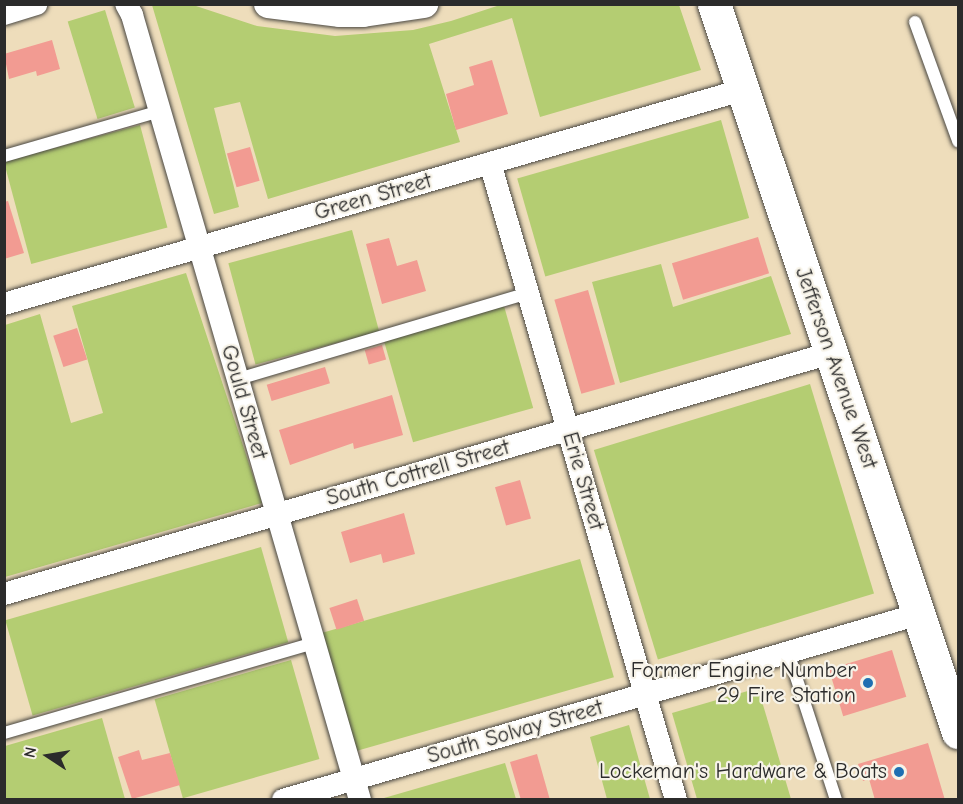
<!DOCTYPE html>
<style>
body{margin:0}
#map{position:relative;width:963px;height:804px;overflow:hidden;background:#edb;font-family:"Comic Neue",sans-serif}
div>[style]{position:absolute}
.green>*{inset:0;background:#b4cd72;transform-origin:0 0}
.building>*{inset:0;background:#f29b92;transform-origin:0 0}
.roads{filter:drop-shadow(0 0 2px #484641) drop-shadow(0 0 2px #484641)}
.service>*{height:12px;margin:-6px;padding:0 6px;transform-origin:6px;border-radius:6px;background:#fff}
.minor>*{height:22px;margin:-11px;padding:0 11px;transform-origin:11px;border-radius:11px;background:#fff}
.tertiary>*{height:28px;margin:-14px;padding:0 14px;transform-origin:14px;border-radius:14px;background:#fff}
.secondary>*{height:33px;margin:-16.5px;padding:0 16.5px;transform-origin:16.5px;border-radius:16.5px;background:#fff}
.dots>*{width:16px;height:16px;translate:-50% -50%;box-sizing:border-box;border:3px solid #f7f3e8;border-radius:50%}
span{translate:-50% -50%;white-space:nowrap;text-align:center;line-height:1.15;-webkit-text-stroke:4.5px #f7f3e8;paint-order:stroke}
.street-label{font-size:22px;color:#2b2b2b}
.poi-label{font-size:22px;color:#2b2b2b}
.right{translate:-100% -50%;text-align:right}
.frame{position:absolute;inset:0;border:6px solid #2b2b2b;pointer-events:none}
.north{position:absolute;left:18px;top:726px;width:60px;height:60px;-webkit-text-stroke:4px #f7f3e8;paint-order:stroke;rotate:282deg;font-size:16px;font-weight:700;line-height:24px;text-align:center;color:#2b2b2b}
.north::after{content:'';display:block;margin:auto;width:21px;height:27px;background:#2b2b2b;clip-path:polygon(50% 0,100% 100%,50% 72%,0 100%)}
</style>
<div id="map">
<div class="green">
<div style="clip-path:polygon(152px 5px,193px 5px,257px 26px,335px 36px,413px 30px,451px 21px,500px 5px,679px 5px,701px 70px,540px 117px,512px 18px,429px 44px,460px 142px,268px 199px,240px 102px,214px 108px,239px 207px,214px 214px)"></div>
<div style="left:105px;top:10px;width:102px;height:39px;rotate:73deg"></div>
<div style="left:721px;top:120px;width:102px;height:212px;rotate:74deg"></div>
<div style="left:140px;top:125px;width:106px;height:141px;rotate:75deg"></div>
<div style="left:352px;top:230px;width:105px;height:128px;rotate:75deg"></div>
<div style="clip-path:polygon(661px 264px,673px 307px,771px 276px,791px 334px,620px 383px,592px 282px)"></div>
<div style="clip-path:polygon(186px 273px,262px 503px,5px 577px,5px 325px,40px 314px,71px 423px,103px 413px,72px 306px)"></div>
<div style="left:504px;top:306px;width:106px;height:125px;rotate:74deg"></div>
<div style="left:810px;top:384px;width:219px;height:226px;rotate:73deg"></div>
<div style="left:261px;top:547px;width:99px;height:266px;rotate:74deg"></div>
<div style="left:580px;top:559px;width:123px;height:268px;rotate:74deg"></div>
<div style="left:291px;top:660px;width:103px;height:142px;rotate:74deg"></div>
<div style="clip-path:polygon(758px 688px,791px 799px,697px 799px,672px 713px)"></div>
<div style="clip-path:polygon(102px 718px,125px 799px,5px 799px,5px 746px)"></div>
<div style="clip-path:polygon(629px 725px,650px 799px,607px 799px,590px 737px)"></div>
<div style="clip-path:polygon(505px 763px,516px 799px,384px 799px,384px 798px)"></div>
</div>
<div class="building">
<div style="clip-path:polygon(52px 40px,60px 69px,37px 76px,36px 71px,9px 79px,4px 54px)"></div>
<div style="clip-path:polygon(492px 60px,508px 114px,456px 130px,446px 94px,474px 85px,469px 67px)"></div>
<div style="left:250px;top:147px;width:35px;height:24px;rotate:74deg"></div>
<div style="clip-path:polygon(8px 201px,24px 253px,4px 259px,4px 202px)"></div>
<div style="left:758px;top:237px;width:38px;height:90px;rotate:73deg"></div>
<div style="clip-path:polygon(389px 238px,397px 266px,417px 260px,426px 291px,382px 304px,366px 244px)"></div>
<div style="left:588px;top:290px;width:98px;height:35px;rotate:74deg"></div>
<div style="left:77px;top:328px;width:33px;height:25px;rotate:72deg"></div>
<div style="left:382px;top:345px;width:15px;height:18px;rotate:74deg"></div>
<div style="left:325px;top:367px;width:17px;height:61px;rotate:73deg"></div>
<div style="clip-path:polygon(392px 395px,403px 435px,354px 449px,353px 443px,290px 465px,279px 430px)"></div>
<div style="left:520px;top:480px;width:40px;height:26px;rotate:74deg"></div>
<div style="clip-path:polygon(404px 513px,415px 554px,383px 563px,381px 554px,350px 563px,341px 532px)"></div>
<div style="left:357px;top:599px;width:23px;height:29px;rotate:72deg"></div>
<div style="left:892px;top:650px;width:49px;height:66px;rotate:73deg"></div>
<div style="clip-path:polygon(928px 743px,945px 800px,875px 800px,869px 779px,863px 781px,858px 764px)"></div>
<div style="clip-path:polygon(139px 750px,142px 760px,170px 753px,180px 785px,132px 799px,118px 757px)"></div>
<div style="clip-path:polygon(537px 754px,550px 800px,521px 800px,510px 762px)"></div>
</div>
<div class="roads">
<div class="service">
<div style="left:915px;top:22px;width:127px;rotate:70.1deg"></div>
<div style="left:4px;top:156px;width:162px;rotate:-16.1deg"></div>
<div style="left:238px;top:379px;width:302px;rotate:-16.5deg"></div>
<div style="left:788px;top:652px;width:156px;rotate:72deg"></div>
<div style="left:4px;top:733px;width:323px;rotate:-16.2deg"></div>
</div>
<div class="minor">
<div style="left:126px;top:4px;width:13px;rotate:61deg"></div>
<div style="left:132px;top:15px;width:817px;rotate:73.8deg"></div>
<div style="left:4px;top:14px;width:34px;rotate:-17deg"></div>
<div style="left:490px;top:163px;width:664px;rotate:73.72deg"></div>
<div style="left:4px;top:304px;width:768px;rotate:-16.17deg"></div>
<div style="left:4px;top:594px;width:861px;rotate:-16.25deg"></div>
<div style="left:283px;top:800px;width:663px;rotate:-16.3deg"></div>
</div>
<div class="tertiary">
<div style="left:268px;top:4px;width:73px;rotate:7.1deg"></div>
<div style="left:340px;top:13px;width:23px"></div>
<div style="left:363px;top:13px;width:62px;rotate:-8.4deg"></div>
</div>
<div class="secondary">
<div style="left:714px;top:4px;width:768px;rotate:71.47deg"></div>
</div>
</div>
<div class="dots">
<div style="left:868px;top:683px;background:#1f6fb2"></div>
<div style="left:899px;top:772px;background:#1f6fb2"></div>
</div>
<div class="street-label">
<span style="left:373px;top:197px;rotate:-16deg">Green Street</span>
<span style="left:836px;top:368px;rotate:71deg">Jefferson Avenue West</span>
<span style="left:244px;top:402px;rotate:74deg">Gould Street</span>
<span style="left:418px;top:473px;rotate:-16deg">South Cottrell Street</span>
<span style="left:583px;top:481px;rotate:74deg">Erie Street</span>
<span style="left:515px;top:732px;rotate:-16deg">South Solvay Street</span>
</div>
<div class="poi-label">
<span class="right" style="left:856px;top:683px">Former Engine Number<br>29 Fire Station</span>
<span class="right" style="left:887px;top:772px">Lockeman's Hardware &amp; Boats</span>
</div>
<div class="frame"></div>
<div class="north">N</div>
</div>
